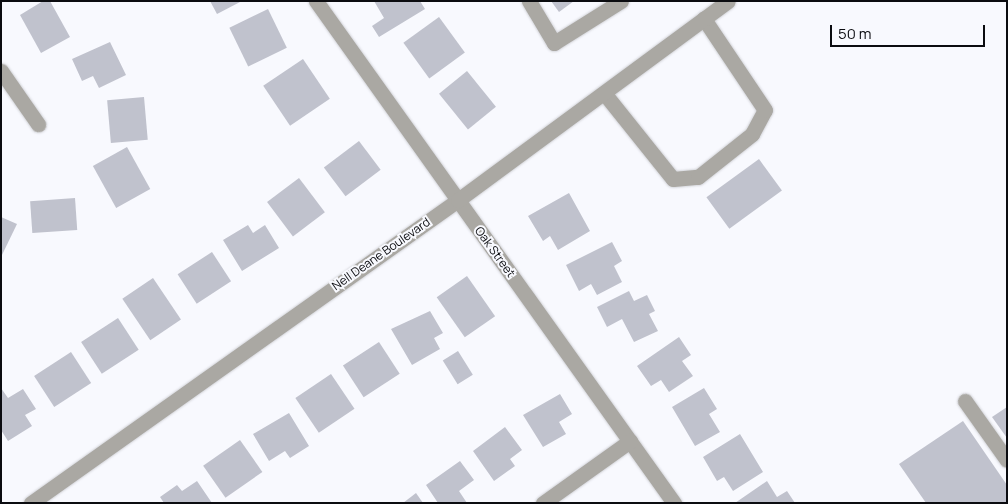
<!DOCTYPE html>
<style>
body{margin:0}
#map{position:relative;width:1008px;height:504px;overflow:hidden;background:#f8f9fe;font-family:Manrope,sans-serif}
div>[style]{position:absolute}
.building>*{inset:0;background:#c0c2cd;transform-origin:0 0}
.roads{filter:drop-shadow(0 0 1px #d2d3d8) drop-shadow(0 0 1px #d2d3d8)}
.minor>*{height:15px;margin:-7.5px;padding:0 7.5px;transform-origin:7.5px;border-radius:7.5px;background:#aaa8a3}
span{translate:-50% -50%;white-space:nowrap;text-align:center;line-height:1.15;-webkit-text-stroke:4px #f8f9fe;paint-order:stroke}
.street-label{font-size:12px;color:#0b0c10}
.frame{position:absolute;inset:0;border:2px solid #0b0c10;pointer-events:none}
.scale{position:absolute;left:830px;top:25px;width:155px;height:22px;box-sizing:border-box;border:2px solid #0b0c10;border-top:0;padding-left:6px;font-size:15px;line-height:18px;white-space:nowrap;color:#0b0c10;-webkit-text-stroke:4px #f8f9fe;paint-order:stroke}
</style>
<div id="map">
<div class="building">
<div style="clip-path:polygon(43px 1px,50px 1px,70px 37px,41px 53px,20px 15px)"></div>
<div style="clip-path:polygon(210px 1px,242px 1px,217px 14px)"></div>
<div style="clip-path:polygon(374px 1px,420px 1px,425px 9px,379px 37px,372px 26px,384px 18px)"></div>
<div style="clip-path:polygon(551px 1px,574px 1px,559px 12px)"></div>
<div style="left:268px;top:9px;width:43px;height:43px;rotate:64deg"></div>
<div style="left:439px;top:17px;width:44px;height:44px;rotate:54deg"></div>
<div style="clip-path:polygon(110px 42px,126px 75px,99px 88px,93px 76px,82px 81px,72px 59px)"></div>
<div style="left:303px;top:59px;width:48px;height:48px;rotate:56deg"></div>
<div style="left:467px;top:71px;width:46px;height:36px;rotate:51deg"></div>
<div style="left:144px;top:97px;width:43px;height:37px;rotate:85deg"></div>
<div style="left:359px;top:141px;width:36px;height:44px;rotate:53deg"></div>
<div style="left:127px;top:147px;width:48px;height:39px;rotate:61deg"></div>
<div style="left:759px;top:159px;width:39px;height:65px;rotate:54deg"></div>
<div style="left:299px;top:178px;width:43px;height:40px;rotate:53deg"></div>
<div style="clip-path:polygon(569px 193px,590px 231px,558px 250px,550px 236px,543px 241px,528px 216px)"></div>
<div style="left:75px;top:198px;width:32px;height:45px;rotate:86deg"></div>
<div style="clip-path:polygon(1px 217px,17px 224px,1px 257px)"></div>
<div style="clip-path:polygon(248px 225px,253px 233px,265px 225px,279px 248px,242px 271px,223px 240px)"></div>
<div style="clip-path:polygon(612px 242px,622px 261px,614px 266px,622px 282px,597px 295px,591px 284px,579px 291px,566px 265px)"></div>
<div style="left:212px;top:252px;width:35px;height:41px;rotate:57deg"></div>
<div style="left:467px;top:276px;width:49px;height:37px;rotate:55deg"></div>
<div style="left:153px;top:278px;width:50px;height:37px;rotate:56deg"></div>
<div style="clip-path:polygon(629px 291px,634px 301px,647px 295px,655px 311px,649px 314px,658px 331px,634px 342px,622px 319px,607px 327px,597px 307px)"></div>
<div style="clip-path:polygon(430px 311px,443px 333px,434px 338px,440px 349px,412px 365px,391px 329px)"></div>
<div style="left:118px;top:318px;width:38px;height:44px;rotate:57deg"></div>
<div style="clip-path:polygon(679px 337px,691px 355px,682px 361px,693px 376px,669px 392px,661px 380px,651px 386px,637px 366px)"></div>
<div style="left:379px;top:342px;width:38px;height:43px;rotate:57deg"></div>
<div style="left:458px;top:351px;width:28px;height:18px;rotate:58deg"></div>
<div style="left:71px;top:352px;width:37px;height:44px;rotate:57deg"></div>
<div style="left:331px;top:374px;width:42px;height:43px;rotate:56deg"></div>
<div style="clip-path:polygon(1px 388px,8px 398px,23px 389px,36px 409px,25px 415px,32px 426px,8px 441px,1px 430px)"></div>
<div style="clip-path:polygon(704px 388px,717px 409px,709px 414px,720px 432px,695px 446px,672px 407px)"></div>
<div style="clip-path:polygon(560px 394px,572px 414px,559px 422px,566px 434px,543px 447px,523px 415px)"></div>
<div style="clip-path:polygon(1007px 407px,1007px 438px,992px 417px)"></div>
<div style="clip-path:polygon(289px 413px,309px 446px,290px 458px,285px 451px,269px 461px,253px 434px)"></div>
<div style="clip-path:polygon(963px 421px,1007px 485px,1007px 503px,926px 503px,899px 464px)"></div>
<div style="clip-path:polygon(505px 427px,522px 450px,510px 459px,515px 466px,494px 481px,473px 451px)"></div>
<div style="clip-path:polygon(740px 434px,763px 472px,733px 491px,724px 477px,717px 481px,703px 457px)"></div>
<div style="left:240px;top:440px;width:39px;height:45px;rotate:55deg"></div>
<div style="clip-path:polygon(460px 461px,474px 480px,459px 491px,467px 503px,438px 503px,426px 485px)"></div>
<div style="clip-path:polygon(197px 481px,212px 503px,164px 503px,160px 497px,177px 485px,182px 491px)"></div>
<div style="clip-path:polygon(767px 481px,777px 497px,787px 491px,795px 503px,735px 503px)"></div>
<div style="clip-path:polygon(416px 493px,423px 503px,403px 503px)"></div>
</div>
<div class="roads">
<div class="minor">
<div style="left:316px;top:1px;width:617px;rotate:54.51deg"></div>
<div style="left:529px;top:1px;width:49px;rotate:59.2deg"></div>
<div style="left:554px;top:43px;width:79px;rotate:-32.1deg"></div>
<div style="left:1px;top:71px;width:65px;rotate:55.1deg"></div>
<div style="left:604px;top:93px;width:110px;rotate:51.3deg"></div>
<div style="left:673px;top:179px;width:25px;rotate:-5deg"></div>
<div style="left:698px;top:177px;width:69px;rotate:-38.5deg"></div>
<div style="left:752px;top:134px;width:27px;rotate:-62deg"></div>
<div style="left:765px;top:110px;width:110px;rotate:-123.8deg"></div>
<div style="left:965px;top:401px;width:72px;rotate:54.6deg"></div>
<div style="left:31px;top:503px;width:524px;rotate:-35.36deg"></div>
<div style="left:458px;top:200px;width:335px;rotate:-36.4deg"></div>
<div style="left:543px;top:503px;width:107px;rotate:-35.5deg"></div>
</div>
</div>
<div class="street-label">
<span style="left:495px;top:252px;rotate:54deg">Oak Street</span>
<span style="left:381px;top:254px;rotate:-35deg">Nell Deane Boulevard</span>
</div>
<div class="frame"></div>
<div class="scale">50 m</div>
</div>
